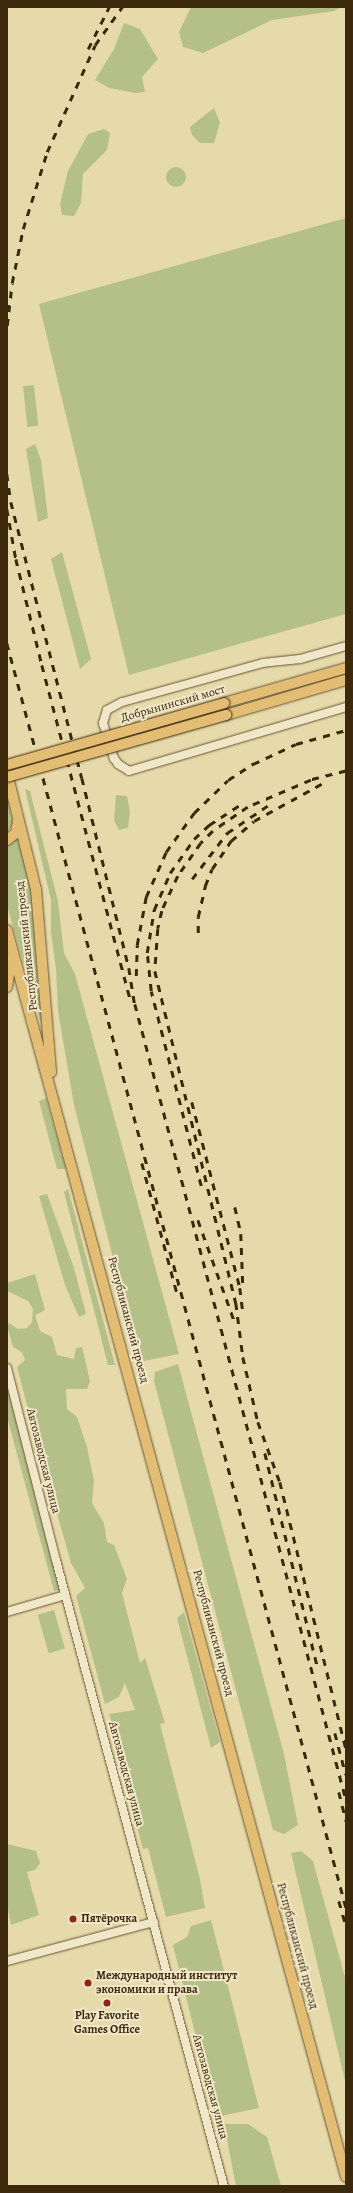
<!DOCTYPE html>
<meta charset="utf-8">
<style>
body{margin:0}
#map{position:relative;width:353px;height:2193px;overflow:hidden;background:#e7daaa;font-family:Alegreya,serif}
div>[style]{position:absolute}
.green>*{inset:0;background:#b5c089;transform-origin:0 0}
.round{border-radius:50%}
.roads{filter:drop-shadow(0 0 1px #675432) drop-shadow(0 0 1px #675432)}
.minor>*{height:8px;margin:-4px;padding:0 4px;transform-origin:4px;border-radius:4px;background:#efe7c8}
.major>*{height:10px;margin:-5px;padding:0 5px;transform-origin:5px;border-radius:5px;background:#e4bd75}
.rail>*{height:2.5px;margin-top:-1.25px;transform-origin:0;background:repeating-linear-gradient(90deg,#3c280a 0 7px,transparent 0 14px)}
.bridges{filter:drop-shadow(0 0 1px #3c280a) drop-shadow(0 0 1px #3c280a)}
.major-bridge>*{height:10px;margin:-5px;padding:0 5px;transform-origin:5px;border-radius:5px;background:#e4bd75}
.dots>*{width:11px;height:11px;translate:-50% -50%;box-sizing:border-box;border:2px solid #efe7c8;border-radius:50%}
span{translate:-50% -50%;white-space:nowrap;text-align:center;line-height:1.15;-webkit-text-stroke:4px #efe7c8;paint-order:stroke}
.street-label{font-size:12px;color:#3c280a}
.poi-label{font-size:12px;color:#3c280a;font-weight:700}
.left{translate:0 -50%;text-align:left}
.frame{position:absolute;inset:0;border:8px solid #3c280a;pointer-events:none}
</style>
<div id="map">
<div class="green">
<div style="clip-path:polygon(191px 7px,341px 7px,334px 11px,272px 20px,203px 53px,183px 47px,179px 32px)"></div>
<div style="clip-path:polygon(124px 23px,140px 29px,158px 59px,142px 77px,145px 92px,135px 93px,109px 88px,95px 80px,114px 49px)"></div>
<div style="clip-path:polygon(214px 108px,220px 123px,214px 143px,200px 143px,192px 135px,190px 127px)"></div>
<div style="clip-path:polygon(104px 129px,110px 133px,107px 150px,83px 174px,81px 203px,74px 216px,62px 215px,60px 204px,68px 171px,88px 134px)"></div>
<div class="round" style="left:166px;top:167px;width:20px;height:20px"></div>
<div style="clip-path:polygon(346px 218px,346px 614px,129px 675px,39px 304px)"></div>
<div style="left:34px;top:385px;width:41px;height:11px;rotate:84deg"></div>
<div style="clip-path:polygon(35px 444px,41px 460px,48px 518px,38px 522px,26px 449px)"></div>
<div style="clip-path:polygon(62px 552px,91px 659px,80px 669px,51px 559px)"></div>
<div style="clip-path:polygon(25px 789px,30px 791px,58px 901px,64px 953px,75px 974px,179px 1354px,144px 1361px,135px 1344px,74px 1105px,58px 1011px,56px 969px,51px 933px,51px 900px)"></div>
<div style="clip-path:polygon(7px 793px,13px 824px,7px 833px)"></div>
<div style="clip-path:polygon(116px 795px,127px 796px,130px 812px,128px 828px,119px 830px,114px 820px)"></div>
<div style="clip-path:polygon(21px 836px,35px 909px,44px 1034px,7px 906px,7px 846px)"></div>
<div style="clip-path:polygon(46px 1098px,66px 1169px,57px 1169px,39px 1101px)"></div>
<div style="clip-path:polygon(68px 1189px,115px 1365px,108px 1365px,64px 1192px)"></div>
<div style="clip-path:polygon(47px 1194px,74px 1268px,86px 1314px,79px 1317px,65px 1285px,39px 1196px)"></div>
<div style="clip-path:polygon(35px 1274px,45px 1310px,35px 1315px,40px 1331px,52px 1337px,57px 1355px,74px 1359px,76px 1348px,82px 1347px,90px 1381px,87px 1389px,66px 1389px,67px 1409px,77px 1417px,87px 1447px,94px 1481px,92px 1503px,104px 1523px,107px 1542px,114px 1545px,127px 1579px,122px 1593px,140px 1663px,145px 1658px,165px 1723px,160px 1724px,200px 1879px,205px 1908px,166px 1917px,148px 1848px,143px 1849px,116px 1750px,120px 1749px,109px 1714px,135px 1710px,125px 1683px,119px 1697px,105px 1704px,76px 1596px,85px 1588px,71px 1563px,37px 1443px,17px 1367px,25px 1360px,22px 1352px,13px 1347px,7px 1326px,9px 1323px,18px 1329px,27px 1328px,32px 1322px,33px 1309px,28px 1301px,7px 1291px,7px 1283px)"></div>
<div style="clip-path:polygon(178px 1364px,284px 1754px,298px 1825px,284px 1834px,273px 1830px,154px 1381px,155px 1372px)"></div>
<div style="clip-path:polygon(7px 1385px,61px 1590px,54px 1591px,7px 1417px)"></div>
<div style="left:54px;top:1610px;width:40px;height:17px;rotate:74deg"></div>
<div style="clip-path:polygon(184px 1612px,220px 1742px,211px 1748px,177px 1618px)"></div>
<div style="clip-path:polygon(7px 1844px,36px 1851px,40px 1863px,35px 1870px,27px 1872px,39px 1915px,11px 1925px,7px 1903px)"></div>
<div style="clip-path:polygon(301px 1851px,313px 1861px,346px 1981px,346px 2085px,291px 1853px)"></div>
<div style="clip-path:polygon(211px 1920px,259px 2108px,216px 2117px,173px 1945px,187px 1937px,191px 1926px)"></div>
<div style="clip-path:polygon(224px 2124px,248px 2124px,267px 2137px,281px 2186px,236px 2186px)"></div>
</div>
<div class="roads">
<div class="minor">
<div style="left:346px;top:646px;width:48px;rotate:164.2deg"></div>
<div style="left:300px;top:659px;width:37px;rotate:174deg"></div>
<div style="left:263px;top:663px;width:146px;rotate:164.5deg"></div>
<div style="left:122px;top:702px;width:17px;rotate:152deg"></div>
<div style="left:107px;top:710px;width:14px;rotate:107deg"></div>
<div style="left:103px;top:723px;width:37px;rotate:73deg"></div>
<div style="left:114px;top:758px;width:7px;rotate:56deg"></div>
<div style="left:118px;top:764px;width:13px;rotate:32deg"></div>
<div style="left:129px;top:771px;width:226px;rotate:-16.4deg"></div>
<div style="left:7px;top:1368px;width:198px;rotate:75.7deg"></div>
<div style="left:56px;top:1560px;width:648px;rotate:74.98deg"></div>
<div style="left:7px;top:1612px;width:60px;rotate:-16.3deg"></div>
<div style="left:7px;top:1961px;width:152px;rotate:-14.9deg"></div>
</div>
<div class="major">
<div style="left:224px;top:703px;width:127px;rotate:-16deg"></div>
<div style="left:226px;top:715px;width:125px;rotate:-16.3deg"></div>
<div style="left:7px;top:773px;width:120px;rotate:76deg"></div>
<div style="left:36px;top:889px;width:184px;rotate:85.3deg"></div>
<div style="left:7px;top:840px;width:11px;rotate:-38deg"></div>
<div style="left:16px;top:833px;width:12px;rotate:-81deg"></div>
<div style="left:7px;top:930px;width:1292px;rotate:74.79deg"></div>
<div style="left:7px;top:987px;width:30px;rotate:-81deg"></div>
</div>
</div>
<div class="rail">
<div style="left:88px;top:49px;width:47px;rotate:-63.4deg"></div>
<div style="left:7px;top:326px;width:43px;rotate:-83.4deg"></div>
<div style="left:12px;top:283px;width:55px;rotate:-78.5deg"></div>
<div style="left:23px;top:229px;width:81px;rotate:-72.7deg"></div>
<div style="left:47px;top:152px;width:117px;rotate:-65.8deg"></div>
<div style="left:95px;top:45px;width:47px;rotate:-54.6deg"></div>
<div style="left:7px;top:474px;width:28px;rotate:82deg"></div>
<div style="left:11px;top:502px;width:285px;rotate:75.6deg"></div>
<div style="left:82px;top:778px;width:196px;rotate:76.1deg"></div>
<div style="left:129px;top:968px;width:36px;rotate:81deg"></div>
<div style="left:135px;top:1004px;width:823px;rotate:75.14deg"></div>
<div style="left:7px;top:509px;width:51px;rotate:79.8deg"></div>
<div style="left:16px;top:559px;width:109px;rotate:76.2deg"></div>
<div style="left:42px;top:665px;width:345px;rotate:75.2deg"></div>
<div style="left:7px;top:643px;width:1309px;rotate:74.99deg"></div>
<div style="left:346px;top:771px;width:36px;rotate:166deg"></div>
<div style="left:311px;top:780px;width:69px;rotate:156.8deg"></div>
<div style="left:248px;top:807px;width:42px;rotate:145.6deg"></div>
<div style="left:213px;top:831px;width:17px;rotate:135deg"></div>
<div style="left:201px;top:843px;width:40px;rotate:124.9deg"></div>
<div style="left:178px;top:876px;width:38px;rotate:115deg"></div>
<div style="left:162px;top:911px;width:18px;rotate:103deg"></div>
<div style="left:158px;top:929px;width:42px;rotate:94.1deg"></div>
<div style="left:155px;top:971px;width:342px;rotate:76.3deg"></div>
<div style="left:236px;top:1303px;width:54px;rotate:82.6deg"></div>
<div style="left:243px;top:1357px;width:67px;rotate:77deg"></div>
<div style="left:258px;top:1422px;width:64px;rotate:69.9deg"></div>
<div style="left:280px;top:1482px;width:275px;rotate:76.1deg"></div>
<div style="left:192px;top:879px;width:58px;rotate:-52.7deg"></div>
<div style="left:227px;top:833px;width:52px;rotate:-34deg"></div>
<div style="left:198px;top:933px;width:16px;rotate:-90deg"></div>
<div style="left:198px;top:917px;width:32px;rotate:-77deg"></div>
<div style="left:205px;top:886px;width:18px;rotate:-68deg"></div>
<div style="left:212px;top:869px;width:34px;rotate:-56deg"></div>
<div style="left:231px;top:841px;width:30px;rotate:-41deg"></div>
<div style="left:254px;top:821px;width:79px;rotate:-28.8deg"></div>
<div style="left:136px;top:976px;width:31px;rotate:-88deg"></div>
<div style="left:137px;top:945px;width:49px;rotate:-79.4deg"></div>
<div style="left:146px;top:897px;width:49px;rotate:-66deg"></div>
<div style="left:166px;top:852px;width:48px;rotate:-54.3deg"></div>
<div style="left:194px;top:813px;width:47px;rotate:-44.1deg"></div>
<div style="left:228px;top:780px;width:30px;rotate:-33deg"></div>
<div style="left:253px;top:764px;width:47px;rotate:-24.9deg"></div>
<div style="left:296px;top:744px;width:52px;rotate:-15.6deg"></div>
<div style="left:192px;top:1102px;width:192px;rotate:75.5deg"></div>
<div style="left:240px;top:1288px;width:25px;rotate:83deg"></div>
<div style="left:142px;top:1163px;width:138px;rotate:74.9deg"></div>
<div style="left:201px;top:1186px;width:201px;rotate:-104.4deg"></div>
<div style="left:151px;top:991px;width:38px;rotate:-96deg"></div>
<div style="left:147px;top:953px;width:44px;rotate:-80.8deg"></div>
<div style="left:154px;top:910px;width:40px;rotate:-66.6deg"></div>
<div style="left:170px;top:873px;width:42px;rotate:-54.8deg"></div>
<div style="left:194px;top:839px;width:21px;rotate:-43deg"></div>
<div style="left:209px;top:825px;width:37px;rotate:-33deg"></div>
<div style="left:235px;top:1207px;width:28px;rotate:77deg"></div>
<div style="left:241px;top:1234px;width:52px;rotate:87.8deg"></div>
<div style="left:198px;top:1220px;width:106px;rotate:70.2deg"></div>
<div style="left:265px;top:1453px;width:222px;rotate:76.2deg"></div>
<div style="left:335px;top:1733px;width:43px;rotate:75.3deg"></div>
<div style="left:339px;top:1792px;width:30px;rotate:76deg"></div>
<div style="left:339px;top:1901px;width:26px;rotate:74deg"></div>
</div>
<div class="bridges">
<div class="major-bridge">
<div style="left:7px;top:765px;width:226px;rotate:-15.9deg"></div>
<div style="left:7px;top:777px;width:228px;rotate:-15.8deg"></div>
</div>
</div>
<div class="dots">
<div style="left:73px;top:1919px;background:#8f2418"></div>
<div style="left:88px;top:1983px;background:#8f2418"></div>
<div style="left:107px;top:2003px;background:#8f2418"></div>
</div>
<div class="street-label">
<span style="left:173px;top:704px;rotate:-16deg">Добрынинский мост</span>
<span style="left:27px;top:946px;rotate:-96deg">Республиканский проезд</span>
<span style="left:128px;top:1320px;rotate:75deg">Республиканский проезд</span>
<span style="left:43px;top:1461px;rotate:76deg">Автозаводская улица</span>
<span style="left:213px;top:1633px;rotate:75deg">Республиканский проезд</span>
<span style="left:126px;top:1774px;rotate:75deg">Автозаводская улица</span>
<span style="left:297px;top:1946px;rotate:75deg">Республиканский проезд</span>
<span style="left:210px;top:2087px;rotate:75deg">Автозаводская улица</span>
</div>
<div class="poi-label">
<span class="left" style="left:81px;top:1919px">Пятёрочка</span>
<span class="left" style="left:96px;top:1983px">Международный институт<br>экономики и права</span>
<span style="left:107px;top:2023px">Play Favorite<br>Games Office</span>
</div>
<div class="frame"></div>
</div>
